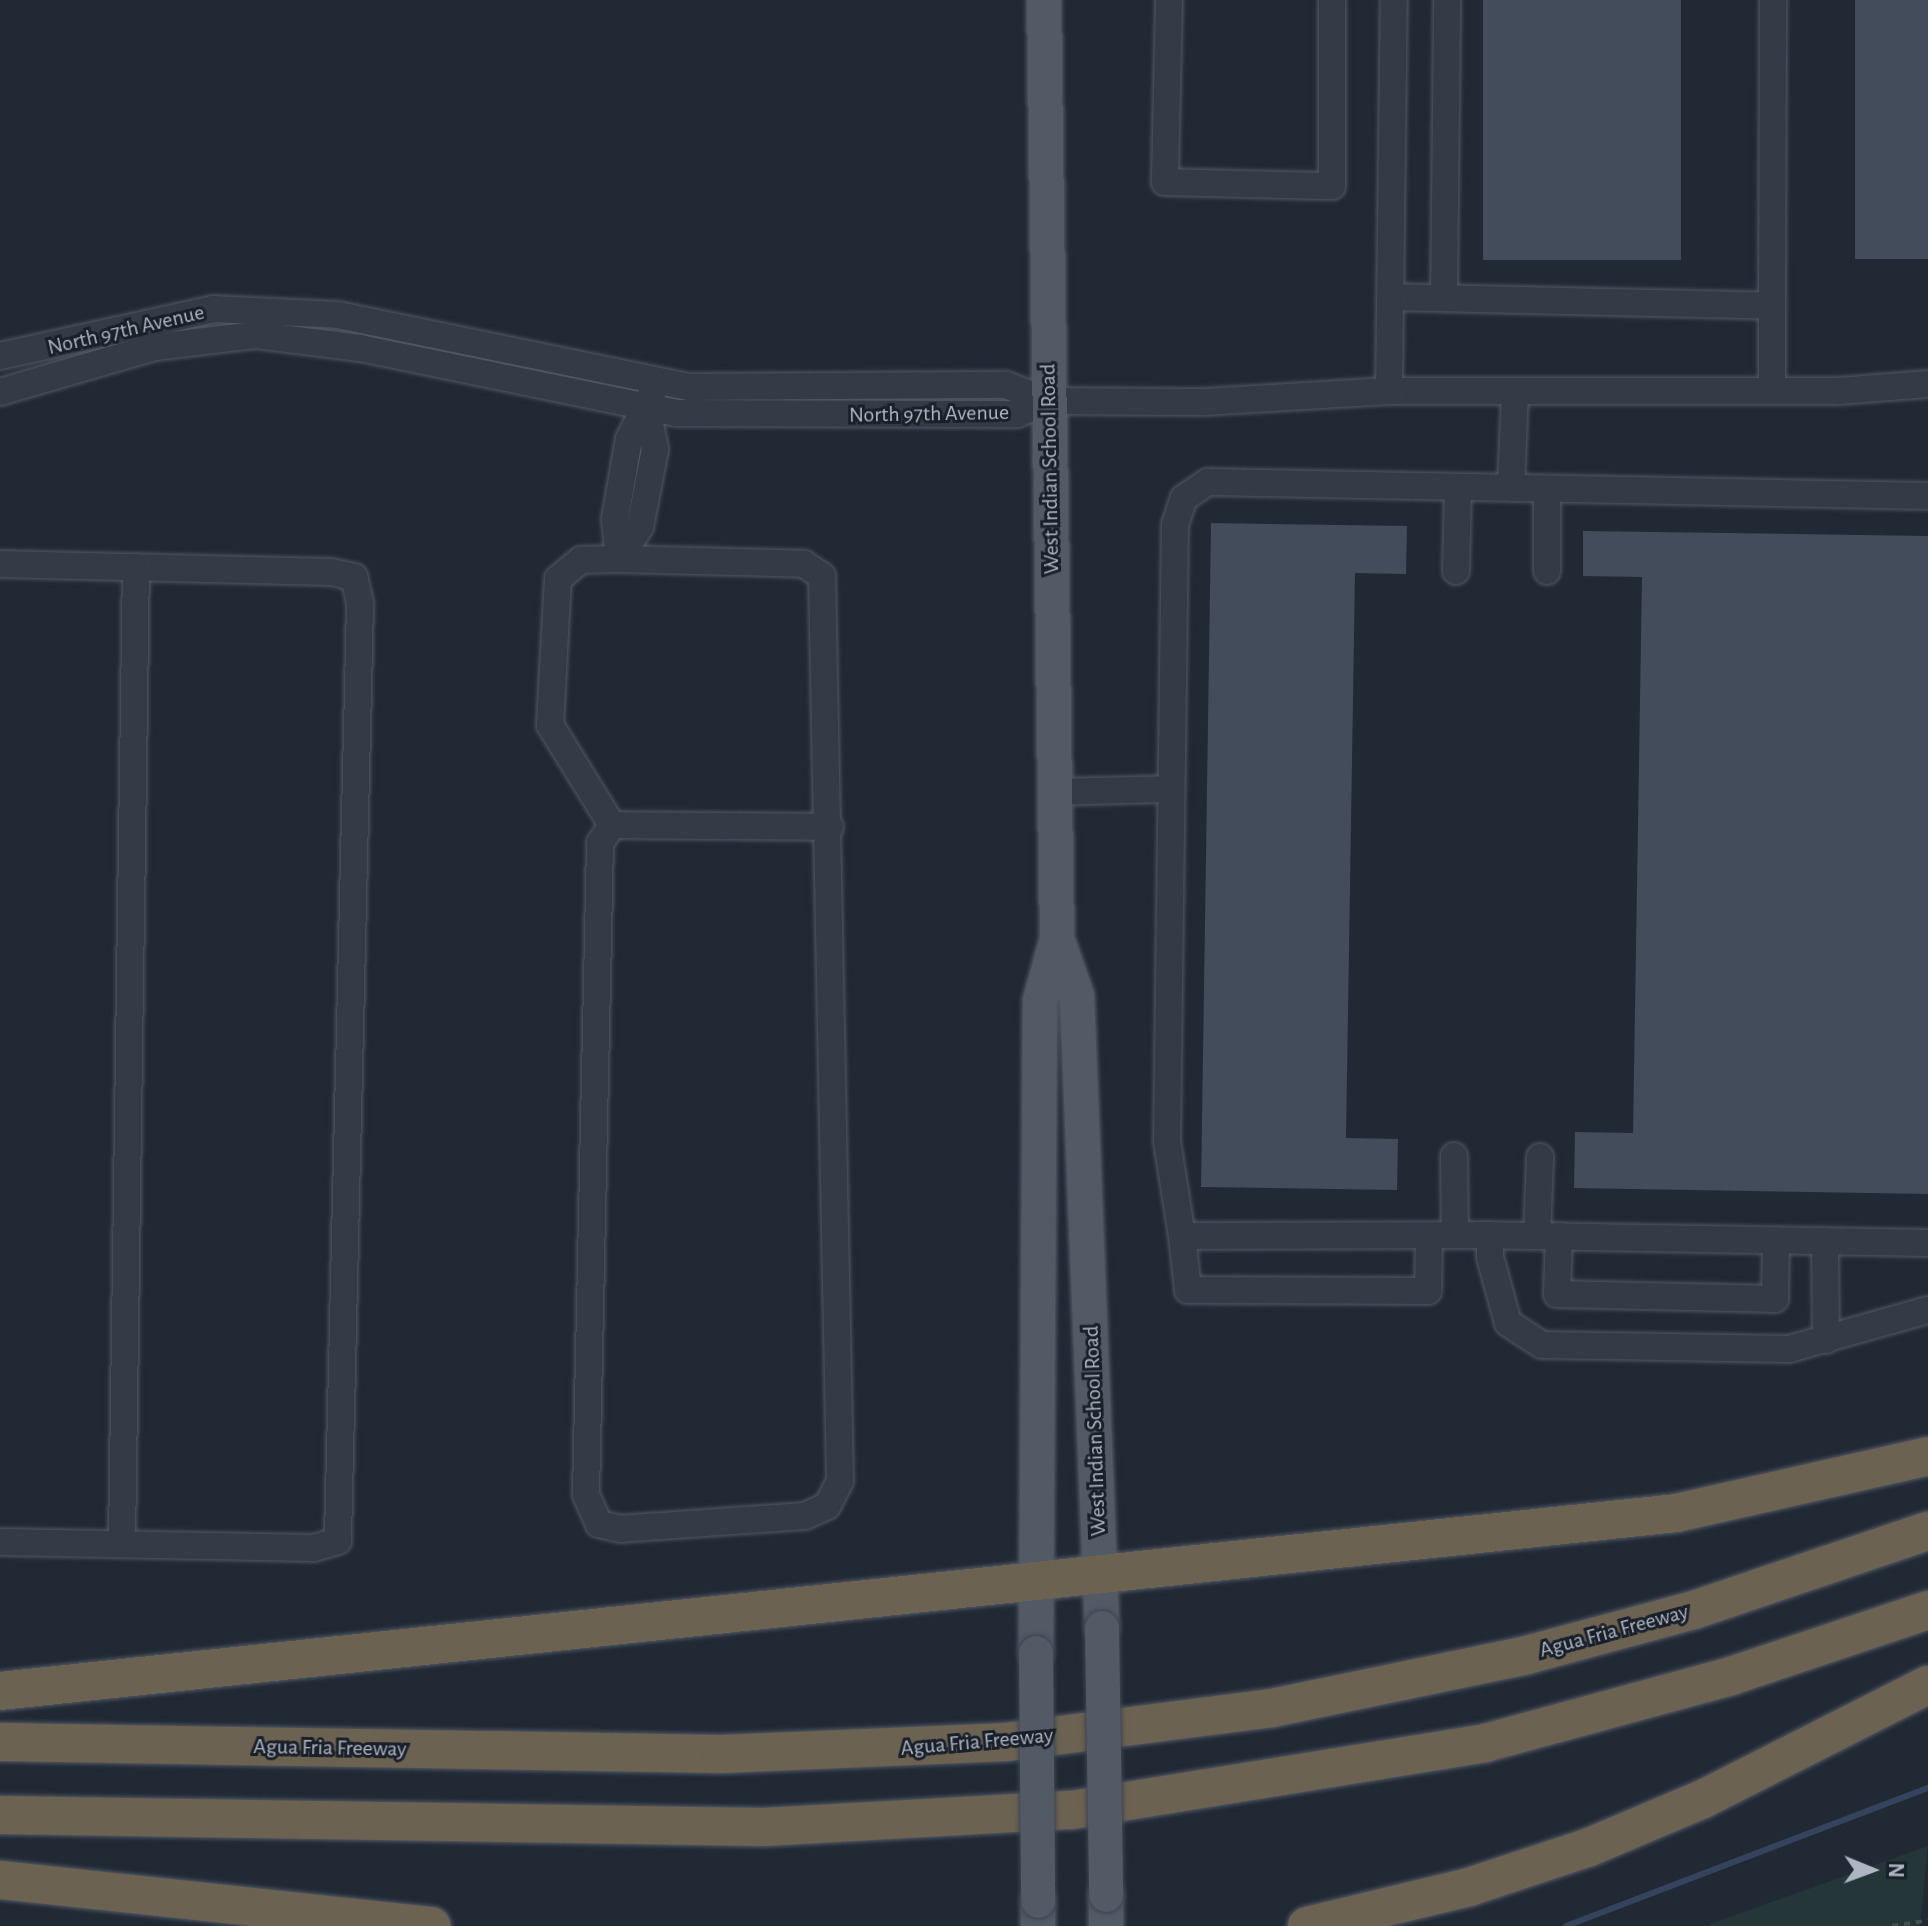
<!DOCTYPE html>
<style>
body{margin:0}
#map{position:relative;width:1928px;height:1926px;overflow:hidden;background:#212935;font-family:"Alegreya Sans",sans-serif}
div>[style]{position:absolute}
.green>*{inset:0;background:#243637}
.stream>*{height:6px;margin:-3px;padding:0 3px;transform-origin:3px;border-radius:3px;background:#35445c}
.building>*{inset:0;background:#424c5a;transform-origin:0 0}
.path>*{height:4px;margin-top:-2px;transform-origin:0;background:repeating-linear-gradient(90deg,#405154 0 6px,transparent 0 12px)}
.roads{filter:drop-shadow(0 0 2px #515964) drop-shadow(0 0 2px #515964)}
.minor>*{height:26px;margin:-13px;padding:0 13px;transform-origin:13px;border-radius:13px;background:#343b46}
.major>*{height:34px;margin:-17px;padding:0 17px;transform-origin:17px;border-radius:17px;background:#525a66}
.highway>*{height:38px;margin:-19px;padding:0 19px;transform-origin:19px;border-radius:19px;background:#6c6251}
.bridges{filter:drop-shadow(0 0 2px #3d4450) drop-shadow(0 0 2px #3d4450)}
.major-bridge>*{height:34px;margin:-17px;padding:0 17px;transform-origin:17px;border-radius:17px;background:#525a66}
span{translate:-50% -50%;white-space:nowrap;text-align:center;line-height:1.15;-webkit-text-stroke:6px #1a202a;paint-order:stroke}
.street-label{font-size:22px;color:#aeb6c3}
.north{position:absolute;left:1832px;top:1830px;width:80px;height:80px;-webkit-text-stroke:6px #1a202a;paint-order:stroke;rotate:91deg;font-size:22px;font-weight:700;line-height:32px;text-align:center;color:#aeb6c3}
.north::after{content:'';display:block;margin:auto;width:28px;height:36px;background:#aeb6c3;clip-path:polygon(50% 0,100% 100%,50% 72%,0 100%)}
</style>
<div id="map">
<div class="green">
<div style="clip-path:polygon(1928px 1846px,1920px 1926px,1705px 1926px)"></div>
</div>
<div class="stream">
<div style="left:1566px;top:1926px;width:387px;rotate:-20.9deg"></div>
</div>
<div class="building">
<div style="left:1483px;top:0;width:198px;height:260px"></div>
<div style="left:1855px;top:0;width:73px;height:259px"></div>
<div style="clip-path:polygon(1211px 523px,1407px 526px,1406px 574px,1355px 573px,1346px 1138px,1398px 1139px,1397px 1190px,1201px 1187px)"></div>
<div style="clip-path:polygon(1583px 531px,1928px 536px,1928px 1194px,1574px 1188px,1575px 1132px,1633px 1133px,1642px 577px,1583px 576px)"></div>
</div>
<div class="path">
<div style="left:1892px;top:1926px;width:36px;rotate:-9deg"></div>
</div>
<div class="roads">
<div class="minor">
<div style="left:1169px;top:0;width:182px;rotate:91.3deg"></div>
<div style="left:1165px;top:182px;width:167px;rotate:1.4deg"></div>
<div style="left:1332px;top:186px;width:186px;rotate:-90deg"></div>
<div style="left:1390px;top:297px;width:382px;rotate:1.3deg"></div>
<div style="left:1772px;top:306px;width:85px;rotate:90deg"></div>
<div style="left:1444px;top:298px;width:298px;rotate:-89.4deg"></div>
<div style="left:1772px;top:306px;width:306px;rotate:-89.8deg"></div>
<div style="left:0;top:356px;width:218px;rotate:-12.4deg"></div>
<div style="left:213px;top:309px;width:125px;rotate:2.7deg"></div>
<div style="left:338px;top:315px;width:359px;rotate:11.6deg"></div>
<div style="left:690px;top:387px;width:316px;rotate:-0.4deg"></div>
<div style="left:1006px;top:385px;width:45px;rotate:20.9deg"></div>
<div style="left:1048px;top:401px;width:156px;rotate:0.4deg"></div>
<div style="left:1204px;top:402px;width:185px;rotate:-3.4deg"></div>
<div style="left:1389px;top:391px;width:450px"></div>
<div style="left:1839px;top:391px;width:89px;rotate:-4.5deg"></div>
<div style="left:1389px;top:391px;width:391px;rotate:-89.3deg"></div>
<div style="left:0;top:392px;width:161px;rotate:-16.2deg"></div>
<div style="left:155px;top:347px;width:102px;rotate:-6.8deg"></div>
<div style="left:256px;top:335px;width:105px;rotate:7.1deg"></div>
<div style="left:360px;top:348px;width:323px;rotate:11.6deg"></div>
<div style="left:676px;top:413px;width:341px;rotate:0.2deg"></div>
<div style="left:1017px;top:414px;width:34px;rotate:-23deg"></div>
<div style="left:1511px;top:488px;width:97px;rotate:-87.6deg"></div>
<div style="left:1547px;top:489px;width:82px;rotate:90deg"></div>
<div style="left:619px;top:559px;width:185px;rotate:1.5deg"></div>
<div style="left:804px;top:564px;width:22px;rotate:34deg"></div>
<div style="left:822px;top:576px;width:905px;rotate:88.86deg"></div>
<div style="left:840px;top:1481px;width:28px;rotate:117deg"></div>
<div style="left:827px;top:1506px;width:24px;rotate:156deg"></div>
<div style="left:805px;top:1516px;width:184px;rotate:176deg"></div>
<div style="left:621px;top:1529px;width:23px;rotate:-167deg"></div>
<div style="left:599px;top:1524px;width:32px;rotate:-114deg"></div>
<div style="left:586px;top:1495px;width:652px;rotate:-88.77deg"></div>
<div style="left:600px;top:843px;width:22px;rotate:-56deg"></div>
<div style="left:612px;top:825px;width:118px;rotate:-121.8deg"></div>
<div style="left:550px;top:725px;width:146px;rotate:-86.9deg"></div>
<div style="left:558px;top:579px;width:30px;rotate:-40deg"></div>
<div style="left:581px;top:560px;width:38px;rotate:-2deg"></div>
<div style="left:619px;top:559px;width:40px;rotate:-95.7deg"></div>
<div style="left:615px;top:519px;width:81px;rotate:-80.1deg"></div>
<div style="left:629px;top:439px;width:51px;rotate:-62.9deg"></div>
<div style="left:619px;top:559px;width:38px;rotate:-57deg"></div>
<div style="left:640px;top:527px;width:79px;rotate:-79.1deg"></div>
<div style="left:655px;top:449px;width:41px;rotate:-101.3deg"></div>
<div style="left:0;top:564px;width:331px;rotate:1.4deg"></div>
<div style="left:331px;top:572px;width:24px;rotate:12deg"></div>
<div style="left:354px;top:577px;width:28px;rotate:77deg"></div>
<div style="left:360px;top:604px;width:937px;rotate:91.35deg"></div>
<div style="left:338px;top:1541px;width:26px;rotate:164deg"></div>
<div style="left:313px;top:1548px;width:313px;rotate:-178.9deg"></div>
<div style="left:1456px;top:571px;width:84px;rotate:-88.6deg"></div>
<div style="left:1055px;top:792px;width:116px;rotate:-1.5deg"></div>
<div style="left:612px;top:825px;width:218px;rotate:0.5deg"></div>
<div style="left:1454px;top:1156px;width:79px;rotate:89.3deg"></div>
<div style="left:1182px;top:1236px;width:96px;rotate:-99deg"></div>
<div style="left:1167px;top:1141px;width:616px;rotate:-89.26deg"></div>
<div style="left:1175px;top:525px;width:28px;rotate:-72deg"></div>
<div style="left:1184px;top:498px;width:29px;rotate:-34deg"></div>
<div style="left:1208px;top:482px;width:720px;rotate:1.11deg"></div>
<div style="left:1429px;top:1236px;width:55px;rotate:91deg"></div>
<div style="left:1428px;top:1291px;width:240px;rotate:-179.8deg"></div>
<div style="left:1188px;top:1290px;width:54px;rotate:-96.3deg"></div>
<div style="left:1182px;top:1236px;width:308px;rotate:-0.2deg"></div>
<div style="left:1537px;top:1236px;width:79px;rotate:-87.8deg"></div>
<div style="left:1559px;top:1236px;width:58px;rotate:92deg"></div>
<div style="left:1557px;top:1294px;width:218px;rotate:1.3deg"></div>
<div style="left:1775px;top:1299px;width:59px;rotate:-89deg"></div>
<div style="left:1825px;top:1241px;width:99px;rotate:89.4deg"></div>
<div style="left:1928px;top:1243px;width:438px;rotate:-179deg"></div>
<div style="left:1490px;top:1235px;width:22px;rotate:90deg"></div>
<div style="left:1490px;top:1257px;width:68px;rotate:74.7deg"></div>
<div style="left:1508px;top:1323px;width:40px;rotate:32.9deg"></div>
<div style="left:1542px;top:1345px;width:247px;rotate:0.9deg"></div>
<div style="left:1789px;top:1349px;width:144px;rotate:-15.7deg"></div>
<div style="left:122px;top:1541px;width:974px;rotate:-89.18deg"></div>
</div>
<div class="major">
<div style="left:1057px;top:939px;width:60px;rotate:70.7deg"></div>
<div style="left:1077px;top:996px;width:632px;rotate:87.73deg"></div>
<div style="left:1036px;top:1653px;width:652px;rotate:-89.65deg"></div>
<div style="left:1040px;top:1001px;width:64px;rotate:-74.7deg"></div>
<div style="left:1057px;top:939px;width:939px;rotate:-90.79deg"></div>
<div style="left:1106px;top:1895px;width:31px;rotate:90deg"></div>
<div style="left:1038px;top:1926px;width:25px;rotate:-90deg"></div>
</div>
<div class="highway">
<div style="left:0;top:1691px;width:1685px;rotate:-6.06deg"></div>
<div style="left:1676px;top:1513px;width:258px;rotate:-12.7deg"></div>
<div style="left:0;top:1742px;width:722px;rotate:0.95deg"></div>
<div style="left:722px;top:1754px;width:285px;rotate:-2.4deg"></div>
<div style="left:1007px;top:1742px;width:267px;rotate:-7.3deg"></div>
<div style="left:1272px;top:1708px;width:260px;rotate:-11.7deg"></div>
<div style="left:1527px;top:1655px;width:173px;rotate:-15.1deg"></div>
<div style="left:1694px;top:1610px;width:247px;rotate:-18.7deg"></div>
<div style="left:0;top:1815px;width:764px;rotate:0.9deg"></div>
<div style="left:764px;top:1827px;width:308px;rotate:-3.2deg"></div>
<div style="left:1072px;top:1810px;width:418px;rotate:-9.2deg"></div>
<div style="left:1485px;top:1743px;width:255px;rotate:-15.2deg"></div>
<div style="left:1731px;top:1676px;width:208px;rotate:-18.5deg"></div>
<div style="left:0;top:1880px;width:434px;rotate:6.1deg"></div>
<div style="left:1307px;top:1926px;width:167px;rotate:-13.5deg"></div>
<div style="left:1469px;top:1887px;width:124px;rotate:-18.3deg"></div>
<div style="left:1587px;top:1848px;width:126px;rotate:-22.9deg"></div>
<div style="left:1703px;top:1799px;width:252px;rotate:-26.9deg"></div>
</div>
</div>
<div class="bridges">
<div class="major-bridge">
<div style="left:1102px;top:1628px;width:267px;rotate:89.1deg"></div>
<div style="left:1036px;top:1653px;width:248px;rotate:89.5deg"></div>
</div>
</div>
<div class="street-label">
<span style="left:126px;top:330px;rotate:-13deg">North 97th Avenue</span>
<span style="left:929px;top:414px;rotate:-1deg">North 97th Avenue</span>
<span style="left:1050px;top:469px;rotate:-91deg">West Indian School Road</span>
<span style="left:1095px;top:1431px;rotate:-92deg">West Indian School Road</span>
<span style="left:1614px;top:1631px;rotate:-15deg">Agua Fria Freeway</span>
<span style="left:977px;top:1742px;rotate:-5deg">Agua Fria Freeway</span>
<span style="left:330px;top:1748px;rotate:1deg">Agua Fria Freeway</span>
</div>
<div class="north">N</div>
</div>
